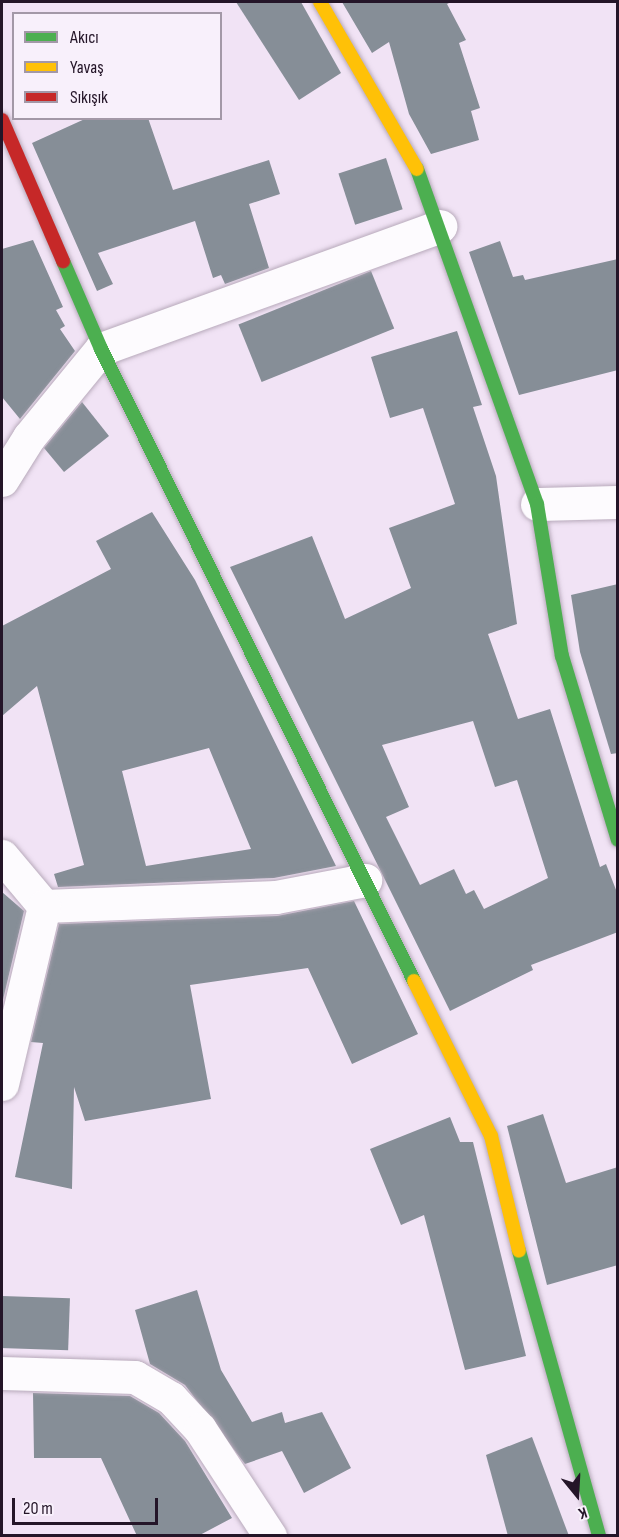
<!DOCTYPE html>
<meta charset="utf-8">
<style>
body{margin:0}
#map{position:relative;width:619px;height:1537px;overflow:hidden;background:#f1e3f5;font-family:"Sofia Sans Condensed",sans-serif}
div>[style]{position:absolute}
.building>*{inset:0;background:#868e97;transform-origin:0 0}
.roads{filter:drop-shadow(0 0 2px #b8aabb) drop-shadow(0 0 2px #b8aabb)}
.street>*{height:33px;margin:-16.5px;padding:0 16.5px;transform-origin:16.5px;border-radius:16.5px;background:#fdfbfe}
.fast>*{height:14px;margin:-7px;padding:0 7px;transform-origin:7px;border-radius:7px;background:#4caf50}
.slow>*{height:14px;margin:-7px;padding:0 7px;transform-origin:7px;border-radius:7px;background:#ffc107}
.jam>*{height:14px;margin:-7px;padding:0 7px;transform-origin:7px;border-radius:7px;background:#c62828}
span{translate:-50% -50%;white-space:nowrap;text-align:center;line-height:1.15;-webkit-text-stroke:6px #f8f0fb;paint-order:stroke}
.frame{position:absolute;inset:0;border:3px solid #241528;pointer-events:none}
.legend{position:absolute;left:12px;top:12px;width:210px;height:108px;box-sizing:border-box;background:#f8f0fb;border:2px solid #a398a7;margin:0;padding:8px 10px;list-style:none;font-size:18px;color:#241528}
.legend li{display:flex;align-items:center;gap:12px;height:30px}
.legend b{width:30px;border:2px solid #a398a7}
.north{position:absolute;left:547px;top:1465px;width:60px;height:60px;-webkit-text-stroke:4px #f8f0fb;paint-order:stroke;rotate:162deg;font-size:16px;font-weight:700;line-height:24px;text-align:center;color:#241528}
.north::after{content:'';display:block;margin:auto;width:21px;height:27px;background:#241528;clip-path:polygon(50% 0,100% 100%,50% 72%,0 100%)}
.scale{position:absolute;left:12px;top:1498px;width:146px;height:27px;box-sizing:border-box;border:3px solid #241528;border-top:0;padding-left:8px;font-size:18px;line-height:21px;white-space:nowrap;color:#241528;-webkit-text-stroke:4px #f8f0fb;paint-order:stroke}
</style>
<div id="map">
<div class="building">
<div style="clip-path:polygon(236px 2px,301px 2px,341px 73px,299px 100px)"></div>
<div style="clip-path:polygon(342px 2px,451px 2px,447px 4px,466px 40px,459px 43px,480px 108px,471px 111px,479px 140px,431px 154px,409px 114px,389px 42px,372px 53px)"></div>
<div style="clip-path:polygon(87px 118px,148px 118px,173px 190px,269px 160px,280px 194px,249px 204px,269px 268px,225px 284px,221px 275px,213px 278px,195px 221px,98px 253px,113px 284px,97px 291px,32px 143px)"></div>
<div style="left:386px;top:158px;width:54px;height:50px;rotate:72deg"></div>
<div style="clip-path:polygon(33px 240px,63px 307px,56px 310px,65px 326px,60px 329px,75px 351px,20px 419px,2px 397px,2px 249px)"></div>
<div style="clip-path:polygon(500px 241px,513px 277px,523px 275px,525px 280px,618px 259px,618px 370px,519px 395px,469px 252px)"></div>
<div style="left:371px;top:271px;width:62px;height:143px;rotate:68deg"></div>
<div style="clip-path:polygon(evenodd,457px 331px,482px 405px,473px 407px,496px 476px,517px 624px,488px 634px,518px 719px,550px 709px,600px 867px,606px 864px,618px 895px,618px 932px,531px 965px,533px 970px,450px 1011px,230px 567px,312px 536px,345px 619px,411px 588px,389px 528px,455px 504px,423px 408px,390px 418px,371px 357px,457px 331px,473px 721px,495px 787px,517px 780px,548px 878px,484px 909px,474px 890px,466px 894px,454px 869px,420px 885px,386px 817px,409px 807px,382px 745px,473px 721px)"></div>
<div style="clip-path:polygon(82px 402px,109px 436px,64px 472px,44px 448px)"></div>
<div style="clip-path:polygon(evenodd,152px 512px,195px 580px,336px 866px,274px 878px,58px 887px,54px 874px,84px 865px,37px 686px,2px 716px,2px 626px,111px 569px,96px 541px,152px 512px,209px 748px,251px 849px,146px 866px,122px 771px,209px 748px)"></div>
<div style="clip-path:polygon(618px 584px,618px 753px,611px 754px,580px 652px,571px 595px)"></div>
<div style="clip-path:polygon(2px 892px,24px 911px,2px 1004px)"></div>
<div style="clip-path:polygon(354px 901px,418px 1034px,352px 1064px,308px 968px,190px 985px,211px 1099px,85px 1121px,74px 1087px,72px 1189px,15px 1177px,43px 1043px,31px 1042px,59px 924px,277px 916px)"></div>
<div style="clip-path:polygon(543px 1114px,566px 1183px,618px 1167px,618px 1265px,547px 1285px,507px 1126px)"></div>
<div style="clip-path:polygon(450px 1117px,460px 1142px,473px 1142px,526px 1356px,465px 1370px,424px 1215px,401px 1225px,370px 1149px)"></div>
<div style="clip-path:polygon(197px 1290px,221px 1370px,252px 1422px,282px 1412px,285px 1423px,322px 1412px,351px 1468px,304px 1493px,282px 1451px,245px 1464px,185px 1385px,150px 1364px,135px 1310px)"></div>
<div style="left:2px;top:1296px;width:68px;height:52px;rotate:2deg"></div>
<div style="clip-path:polygon(33px 1393px,130px 1396px,159px 1413px,185px 1441px,232px 1518px,198px 1536px,137px 1536px,101px 1458px,34px 1458px)"></div>
<div style="clip-path:polygon(532px 1437px,569px 1536px,508px 1536px,486px 1455px)"></div>
</div>
<div class="roads">
<div class="street">
<div style="left:2px;top:480px;width:51px;rotate:-57.9deg"></div>
<div style="left:29px;top:437px;width:114px;rotate:-50.7deg"></div>
<div style="left:101px;top:349px;width:361px;rotate:-19.9deg"></div>
<div style="left:537px;top:504px;width:81px;rotate:-1.4deg"></div>
<div style="left:2px;top:856px;width:65px;rotate:50deg"></div>
<div style="left:44px;top:906px;width:232px;rotate:-2.2deg"></div>
<div style="left:276px;top:897px;width:91px;rotate:-10.8deg"></div>
<div style="left:2px;top:1084px;width:183px;rotate:-76.7deg"></div>
<div style="left:2px;top:1373px;width:133px;rotate:1.7deg"></div>
<div style="left:135px;top:1377px;width:42px;rotate:30.3deg"></div>
<div style="left:171px;top:1398px;width:42px;rotate:46.9deg"></div>
<div style="left:200px;top:1429px;width:128px;rotate:56.8deg"></div>
</div>
<div class="fast">
<div style="left:417px;top:169px;width:356px;rotate:70.3deg"></div>
<div style="left:537px;top:504px;width:154px;rotate:80.7deg"></div>
<div style="left:562px;top:656px;width:192px;rotate:73.1deg"></div>
<div style="left:63px;top:261px;width:96px;rotate:66.6deg"></div>
<div style="left:101px;top:349px;width:705px;rotate:63.65deg"></div>
<div style="left:519px;top:1251px;width:296px;rotate:74.3deg"></div>
</div>
<div class="slow">
<div style="left:320px;top:2px;width:193px;rotate:59.9deg"></div>
<div style="left:414px;top:981px;width:173px;rotate:63.6deg"></div>
<div style="left:491px;top:1136px;width:118px;rotate:76.3deg"></div>
</div>
<div class="jam">
<div style="left:2px;top:120px;width:154px;rotate:66.6deg"></div>
</div>
</div>
<div class="frame"></div>
<ul class="legend">
<li><b style="height:8px;background:#4caf50"></b>Akıcı</li>
<li><b style="height:8px;background:#ffc107"></b>Yavaş</li>
<li><b style="height:8px;background:#c62828"></b>Sıkışık</li>
</ul>
<div class="north">K</div>
<div class="scale">20 m</div>
</div>
